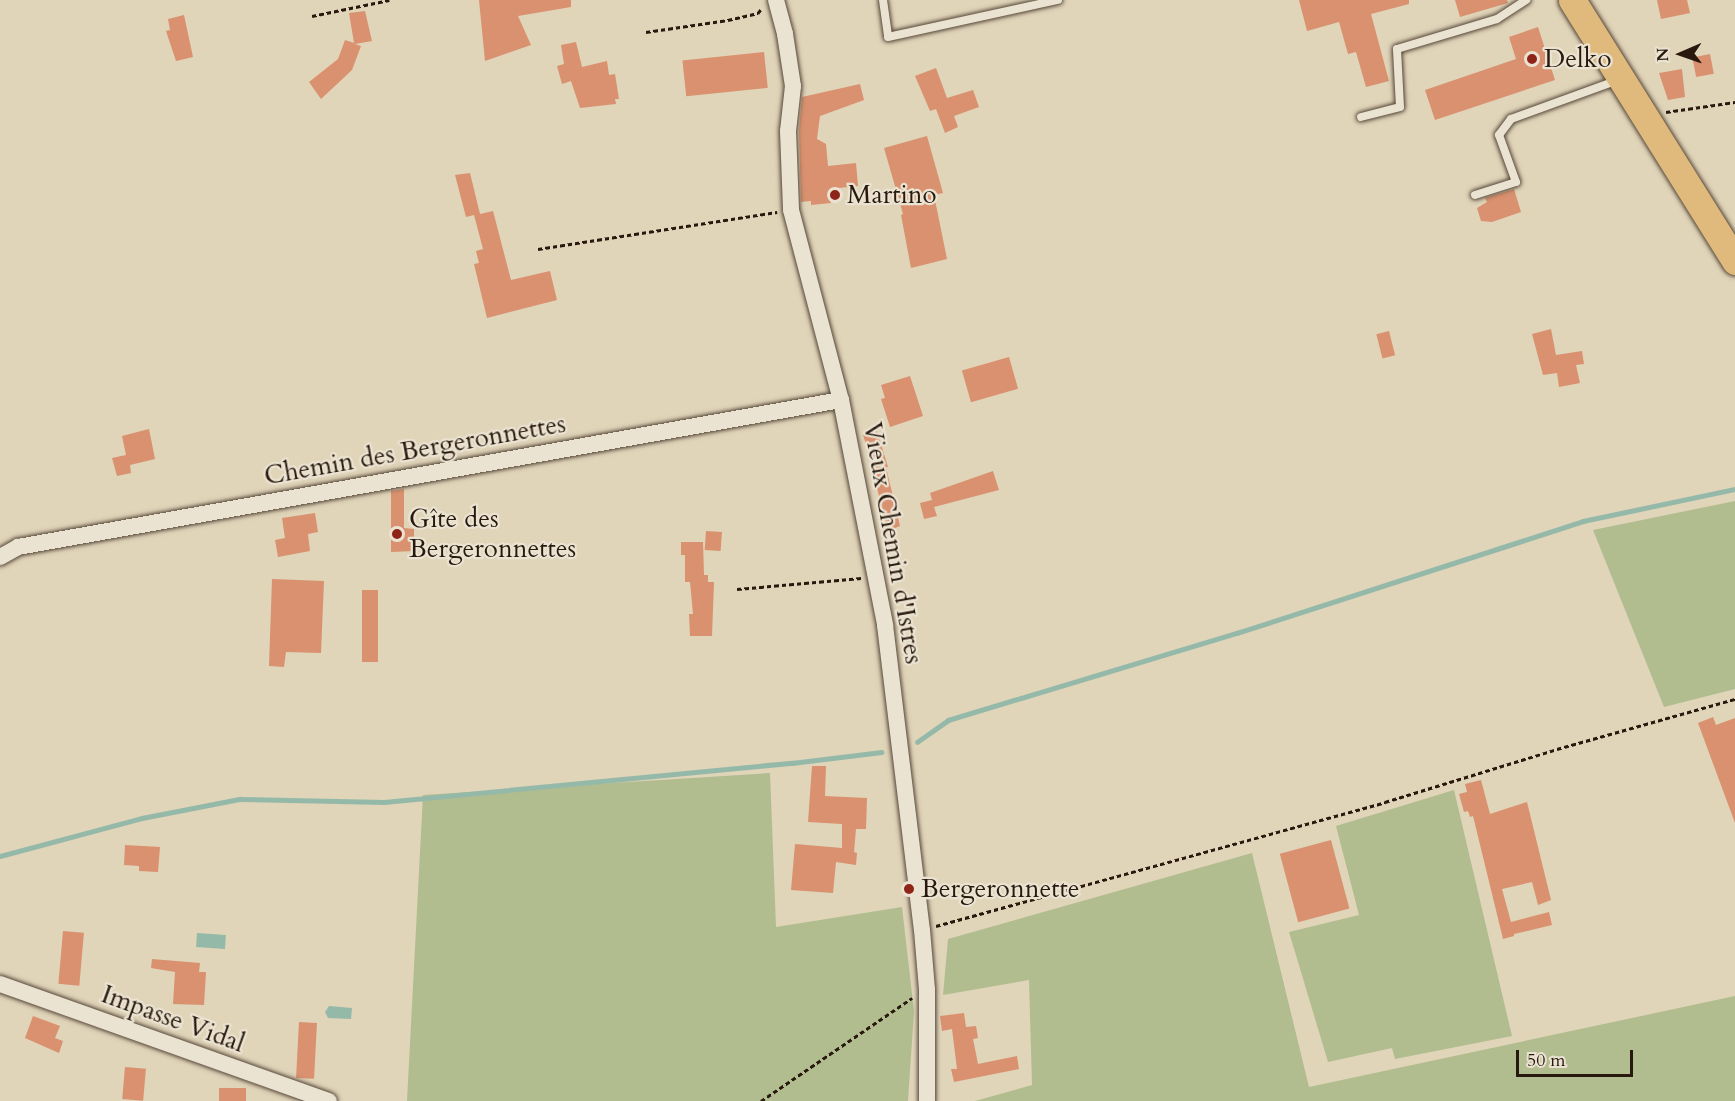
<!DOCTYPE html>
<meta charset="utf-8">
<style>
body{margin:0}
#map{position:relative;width:1735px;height:1101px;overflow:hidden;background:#e0d4b9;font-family:Cardo,serif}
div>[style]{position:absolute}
.green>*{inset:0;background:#b2bd8f}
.water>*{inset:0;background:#95b9a9;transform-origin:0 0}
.stream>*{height:4.5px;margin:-2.25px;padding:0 2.25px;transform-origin:2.25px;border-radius:2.25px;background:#95b9a9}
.building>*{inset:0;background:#d9916f;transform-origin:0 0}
.path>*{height:3px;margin-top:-1.5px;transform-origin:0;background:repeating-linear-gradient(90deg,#28180d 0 4.5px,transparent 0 7.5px)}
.roads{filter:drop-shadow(0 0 2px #564738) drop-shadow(0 0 2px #564738)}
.service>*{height:8px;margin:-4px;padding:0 4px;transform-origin:4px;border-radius:4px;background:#ebe3d2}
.minor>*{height:16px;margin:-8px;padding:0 8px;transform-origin:8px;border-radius:8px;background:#ebe3d2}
.primary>*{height:27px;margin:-13.5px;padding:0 13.5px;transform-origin:13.5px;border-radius:13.5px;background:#e0ba7c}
.dots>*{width:16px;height:16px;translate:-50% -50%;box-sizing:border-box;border:3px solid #ebe3d2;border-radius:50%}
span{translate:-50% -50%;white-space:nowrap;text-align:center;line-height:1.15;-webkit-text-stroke:4.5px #ebe3d2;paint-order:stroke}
.poi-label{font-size:26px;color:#28180d}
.left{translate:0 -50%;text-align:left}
.street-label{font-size:26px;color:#28180d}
.north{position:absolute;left:1651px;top:24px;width:60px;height:60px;-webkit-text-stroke:4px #ebe3d2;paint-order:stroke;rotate:268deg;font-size:16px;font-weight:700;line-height:24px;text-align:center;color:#28180d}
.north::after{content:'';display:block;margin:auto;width:21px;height:27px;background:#28180d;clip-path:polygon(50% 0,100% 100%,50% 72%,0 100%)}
.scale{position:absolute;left:1516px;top:1050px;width:117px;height:27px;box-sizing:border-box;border:3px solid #28180d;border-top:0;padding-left:8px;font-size:18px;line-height:21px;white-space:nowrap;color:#28180d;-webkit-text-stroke:4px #ebe3d2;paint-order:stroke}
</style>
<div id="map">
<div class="green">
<div style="clip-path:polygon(1735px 501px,1735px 689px,1664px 707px,1593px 530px)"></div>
<div style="clip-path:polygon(770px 773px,776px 927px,902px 907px,914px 1011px,908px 1101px,407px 1101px,423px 795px)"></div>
<div style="clip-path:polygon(1454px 790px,1512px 1036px,1395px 1059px,1392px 1048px,1328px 1062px,1289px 932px,1359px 915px,1336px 826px)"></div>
<div style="clip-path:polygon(1252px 853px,1309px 1087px,1735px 996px,1735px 1101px,975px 1101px,1032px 1085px,1029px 980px,943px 995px,948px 939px)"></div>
</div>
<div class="water">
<div style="left:197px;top:933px;width:29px;height:14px;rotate:4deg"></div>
<div style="clip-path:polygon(329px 1006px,352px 1008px,351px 1019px,328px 1018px,325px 1012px)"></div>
</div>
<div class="stream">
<div style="left:917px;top:742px;width:38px;rotate:-35deg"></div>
<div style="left:948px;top:720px;width:302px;rotate:-16.8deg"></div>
<div style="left:1237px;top:633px;width:364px;rotate:-17.9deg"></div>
<div style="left:1583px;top:521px;width:155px;rotate:-11.9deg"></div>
<div style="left:0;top:856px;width:147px;rotate:-15deg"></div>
<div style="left:142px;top:818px;width:100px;rotate:-11deg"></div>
<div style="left:240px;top:799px;width:144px;rotate:1.2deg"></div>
<div style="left:384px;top:802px;width:410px;rotate:-5.5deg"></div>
<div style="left:792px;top:763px;width:90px;rotate:-7deg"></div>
</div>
<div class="building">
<div style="clip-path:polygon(479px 0,571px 0,571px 7px,518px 16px,531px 45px,485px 61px)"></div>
<div style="clip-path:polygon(1299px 0,1409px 0,1409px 4px,1371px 14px,1389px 81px,1366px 87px,1356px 52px,1348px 54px,1339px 22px,1307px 31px)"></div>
<div style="clip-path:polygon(1455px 0,1507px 0,1508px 3px,1460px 17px)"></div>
<div style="clip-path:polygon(1657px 0,1687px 0,1690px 13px,1661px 19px)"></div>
<div style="clip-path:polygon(365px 11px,372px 41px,355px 44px,361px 46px,352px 70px,321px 99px,309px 82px,338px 59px,345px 40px,354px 43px,349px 13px)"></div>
<div style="clip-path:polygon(184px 15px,193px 57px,176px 61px,166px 31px,170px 30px,168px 19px)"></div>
<div style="clip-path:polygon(1538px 27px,1555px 80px,1435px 120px,1425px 90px,1516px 59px,1509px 37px)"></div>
<div style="clip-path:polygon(576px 42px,582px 67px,607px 61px,609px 75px,615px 74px,619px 99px,615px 99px,616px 104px,580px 108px,571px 81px,562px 84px,557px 66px,564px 64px,561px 45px)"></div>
<div style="left:764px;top:52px;width:36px;height:82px;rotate:84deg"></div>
<div style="left:1710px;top:54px;width:20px;height:18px;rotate:79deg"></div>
<div style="clip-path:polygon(936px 68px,947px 98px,973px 90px,979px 107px,954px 116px,958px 127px,945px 133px,936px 109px,930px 111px,915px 76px)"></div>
<div style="clip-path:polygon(1682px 69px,1685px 97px,1668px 100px,1659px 73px)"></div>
<div style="clip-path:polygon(860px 84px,864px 100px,820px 116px,817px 139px,826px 144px,828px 166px,856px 163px,858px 186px,829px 189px,831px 203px,811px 205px,811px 201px,801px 202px,799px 131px,802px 97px)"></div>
<div style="clip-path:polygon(927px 136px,943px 193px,934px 195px,947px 259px,911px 268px,901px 215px,903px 214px,884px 148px)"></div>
<div style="clip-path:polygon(470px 173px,480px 214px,493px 211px,511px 280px,550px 271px,557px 300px,487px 318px,474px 264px,479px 263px,476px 251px,483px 249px,474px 215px,466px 217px,455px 175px)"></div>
<div style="clip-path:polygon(1514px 189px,1521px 212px,1492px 222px,1481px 221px,1477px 208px,1487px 202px,1485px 198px)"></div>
<div style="clip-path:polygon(1551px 329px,1556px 355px,1582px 351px,1584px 364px,1576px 365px,1580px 383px,1559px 387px,1557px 373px,1543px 375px,1532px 334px)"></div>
<div style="left:1389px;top:331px;width:25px;height:13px;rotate:76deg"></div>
<div style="left:1009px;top:357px;width:33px;height:49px;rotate:74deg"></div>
<div style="clip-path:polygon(910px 376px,923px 416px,890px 427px,881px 399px,885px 398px,881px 385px)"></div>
<div style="clip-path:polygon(149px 429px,155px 459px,130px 465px,131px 473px,117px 476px,112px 458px,126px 455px,122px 436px)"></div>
<div style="clip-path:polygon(877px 431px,888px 467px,886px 467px,900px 526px,888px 531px,877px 488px,880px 487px,863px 435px)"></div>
<div style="clip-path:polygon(993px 471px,999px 490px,934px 507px,937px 516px,924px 519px,920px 503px,932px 500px,930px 493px)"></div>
<div style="clip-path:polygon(404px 489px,404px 528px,414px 529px,414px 551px,391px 552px,391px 491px)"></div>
<div style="clip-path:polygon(315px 513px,318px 532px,308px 534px,310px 551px,278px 557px,275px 540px,285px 538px,282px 518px)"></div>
<div style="left:706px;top:531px;width:16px;height:19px;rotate:4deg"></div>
<div style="clip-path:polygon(681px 542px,703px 542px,704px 575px,708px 575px,708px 582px,714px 582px,712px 636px,690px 636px,689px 614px,693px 614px,690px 582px,685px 582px,685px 555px,681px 555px)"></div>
<div style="clip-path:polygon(272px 579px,324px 581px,321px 653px,286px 652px,284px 667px,269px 666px)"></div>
<div style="left:362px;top:590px;width:16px;height:72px"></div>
<div style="clip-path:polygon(1713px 717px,1716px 725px,1735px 718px,1735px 823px,1698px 723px)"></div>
<div style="clip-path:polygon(812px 766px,826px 766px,825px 796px,867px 798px,866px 829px,856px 829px,854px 852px,857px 853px,856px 865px,836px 862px,833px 893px,791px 890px,795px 844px,842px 848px,842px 824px,808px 822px)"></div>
<div style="clip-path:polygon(1481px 780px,1490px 814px,1527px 802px,1551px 900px,1538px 905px,1532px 882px,1502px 889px,1511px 922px,1549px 912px,1552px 925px,1514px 934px,1514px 936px,1503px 939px,1473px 816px,1470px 817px,1468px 811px,1464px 812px,1459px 794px,1467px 792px,1465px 784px)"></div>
<div style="left:1331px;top:840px;width:71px;height:53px;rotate:75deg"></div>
<div style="clip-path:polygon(125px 845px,160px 847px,158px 872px,139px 871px,139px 866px,124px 865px)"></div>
<div style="left:63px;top:931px;width:21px;height:53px;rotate:5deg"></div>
<div style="clip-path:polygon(152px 959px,200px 963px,199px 972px,206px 972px,204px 1005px,173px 1004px,175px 972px,151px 968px)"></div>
<div style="clip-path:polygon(964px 1013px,966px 1027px,976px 1026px,978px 1038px,973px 1039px,978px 1064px,1017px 1056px,1019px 1069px,954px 1082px,951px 1069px,957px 1069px,952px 1029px,942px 1031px,940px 1016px)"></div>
<div style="clip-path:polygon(33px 1016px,60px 1026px,55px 1038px,63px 1041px,59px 1053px,25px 1038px)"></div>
<div style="left:299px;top:1022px;width:18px;height:56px;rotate:3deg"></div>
<div style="left:125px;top:1067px;width:21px;height:32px;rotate:5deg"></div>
<div style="left:219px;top:1088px;width:27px;height:13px"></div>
</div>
<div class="path">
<div style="left:312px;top:16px;width:79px;rotate:-11.7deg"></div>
<div style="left:646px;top:32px;width:83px;rotate:-8.3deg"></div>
<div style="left:728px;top:20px;width:31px;rotate:-13deg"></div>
<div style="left:758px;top:13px;width:6px;rotate:-51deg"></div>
<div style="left:1666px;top:112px;width:70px;rotate:-8.2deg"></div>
<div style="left:538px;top:249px;width:242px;rotate:-8.8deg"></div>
<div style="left:737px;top:589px;width:125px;rotate:-5deg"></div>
<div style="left:936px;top:926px;width:466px;rotate:-15.4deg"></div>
<div style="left:1385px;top:802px;width:180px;rotate:-17.1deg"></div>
<div style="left:1557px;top:749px;width:185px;rotate:-15.7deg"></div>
<div style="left:761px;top:1101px;width:183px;rotate:-34.3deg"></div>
</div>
<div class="roads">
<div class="service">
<div style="left:883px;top:0;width:37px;rotate:82deg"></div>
<div style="left:888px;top:37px;width:174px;rotate:-12.3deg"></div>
<div style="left:1361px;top:117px;width:40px;rotate:-14.4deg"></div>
<div style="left:1400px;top:107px;width:58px;rotate:-93deg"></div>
<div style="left:1397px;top:49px;width:104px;rotate:-16.7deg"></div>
<div style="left:1497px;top:19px;width:35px;rotate:-33deg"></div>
<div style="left:1475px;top:195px;width:43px;rotate:-17.6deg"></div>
<div style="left:1516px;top:182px;width:50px;rotate:-109.9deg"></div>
<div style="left:1499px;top:135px;width:20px;rotate:-53deg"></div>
<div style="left:1511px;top:119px;width:114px;rotate:-20deg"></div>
</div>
<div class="minor">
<div style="left:776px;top:0;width:35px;rotate:75deg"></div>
<div style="left:785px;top:34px;width:53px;rotate:81.3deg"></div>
<div style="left:793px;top:86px;width:45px;rotate:96.3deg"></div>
<div style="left:788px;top:131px;width:79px;rotate:87.8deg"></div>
<div style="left:791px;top:210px;width:196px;rotate:75.3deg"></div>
<div style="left:841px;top:400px;width:229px;rotate:78.9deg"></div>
<div style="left:885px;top:625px;width:307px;rotate:83.1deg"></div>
<div style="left:922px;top:930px;width:60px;rotate:85.2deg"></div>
<div style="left:927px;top:990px;width:111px;rotate:90deg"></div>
<div style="left:0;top:557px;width:21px;rotate:-29deg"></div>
<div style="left:18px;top:547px;width:836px;rotate:-10.13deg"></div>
<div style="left:0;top:984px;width:349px;rotate:19.6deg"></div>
</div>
<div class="primary">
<div style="left:1572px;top:0;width:308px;rotate:58deg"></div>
</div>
</div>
<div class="dots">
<div style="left:1532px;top:59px;background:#8f2418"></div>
<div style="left:835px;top:195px;background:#8f2418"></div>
<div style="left:397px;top:534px;background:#8f2418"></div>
<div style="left:909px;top:889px;background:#8f2418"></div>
</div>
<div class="poi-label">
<span class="left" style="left:1544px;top:59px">Delko</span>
<span class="left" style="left:847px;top:195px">Martino</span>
<span class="left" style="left:409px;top:534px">Gîte des<br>Bergeronnettes</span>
<span class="left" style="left:921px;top:889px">Bergeronnette</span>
</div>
<div class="street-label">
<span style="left:415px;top:450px;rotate:-10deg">Chemin des Bergeronnettes</span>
<span style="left:893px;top:543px;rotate:80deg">Vieux Chemin d'Istres</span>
<span style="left:173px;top:1019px;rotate:20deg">Impasse Vidal</span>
</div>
<div class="north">N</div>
<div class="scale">50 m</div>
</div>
